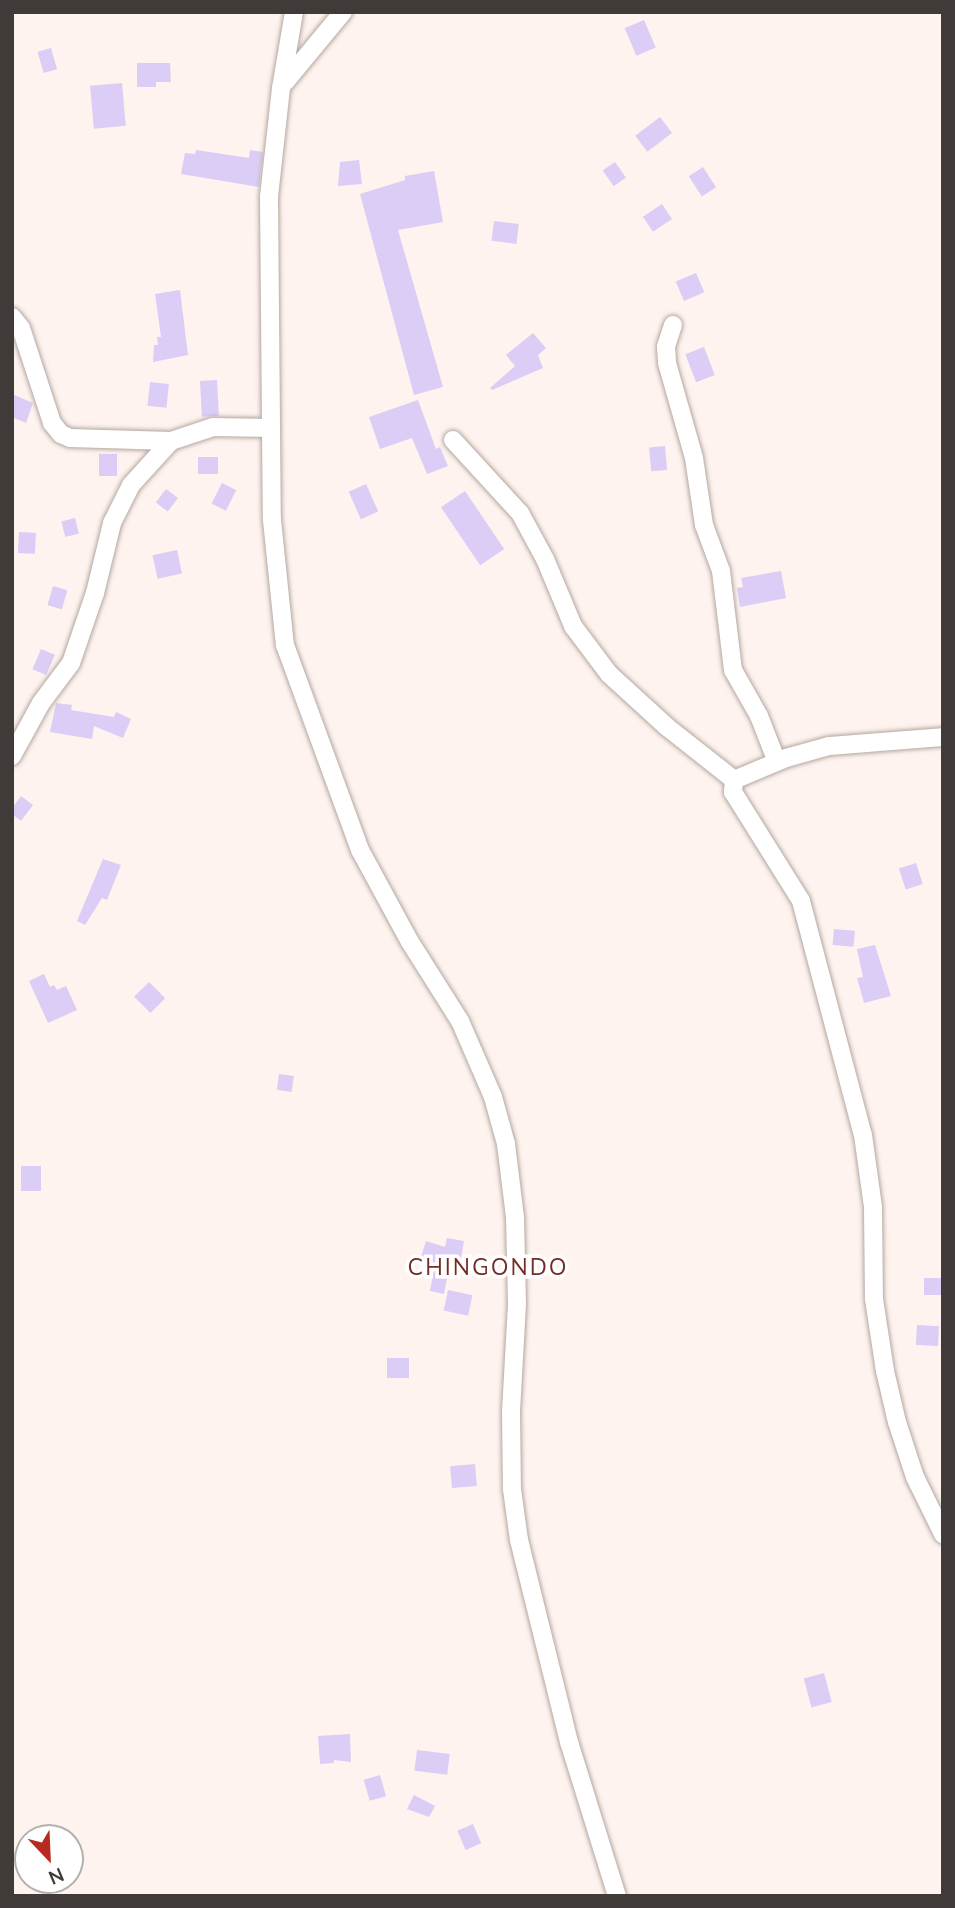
<!DOCTYPE html>
<style>
body{margin:0}
#map{position:relative;width:955px;height:1908px;overflow:hidden;background:#fef3ee;font-family:Mulish,sans-serif}
div>[style]{position:absolute}
.building>*{inset:0;background:#dbcdf5;transform-origin:0 0}
.roads{filter:drop-shadow(0 0 2px #b4a7a1) drop-shadow(0 0 2px #b4a7a1)}
.minor>*{height:18px;margin:-9px;padding:0 9px;transform-origin:9px;border-radius:9px;background:#fff}
span{translate:-50% -50%;white-space:nowrap;text-align:center;line-height:1.15;-webkit-text-stroke:7px #fff;paint-order:stroke}
.quarter-label{font-size:23px;color:#732d26;letter-spacing:2px}
.frame{position:absolute;inset:0;border:14px solid #403b38;pointer-events:none}
.north{position:absolute;left:14px;top:1824px;width:70px;height:70px;box-sizing:border-box;background:#fff;border:2px solid #b3b1af;border-radius:50%;rotate:157deg;font-size:19px;font-weight:700;line-height:28px;text-align:center;color:#403b38}
.north::after{content:'';display:block;margin:auto;width:24px;height:32px;background:#b82921;clip-path:polygon(50% 0,100% 100%,50% 72%,0 100%)}
</style>
<div id="map">
<div class="building">
<div style="left:644px;top:20px;width:30px;height:21px;rotate:67deg"></div>
<div style="left:51px;top:48px;width:22px;height:14px;rotate:74deg"></div>
<div style="clip-path:polygon(137px 63px,170px 63px,171px 82px,156px 82px,156px 87px,137px 87px)"></div>
<div style="left:122px;top:83px;width:43px;height:32px;rotate:85deg"></div>
<div style="left:660px;top:117px;width:20px;height:31px;rotate:53deg"></div>
<div style="clip-path:polygon(196px 150px,249px 158px,250px 150px,263px 152px,259px 187px,181px 174px,185px 153px,195px 154px)"></div>
<div style="clip-path:polygon(359px 160px,362px 184px,338px 186px,340px 162px)"></div>
<div style="left:615px;top:162px;width:19px;height:15px;rotate:55deg"></div>
<div style="left:703px;top:167px;width:24px;height:17px;rotate:57deg"></div>
<div style="clip-path:polygon(434px 171px,443px 222px,398px 230px,443px 387px,414px 395px,360px 194px,405px 180px,405px 176px)"></div>
<div style="left:662px;top:204px;width:18px;height:23px;rotate:56deg"></div>
<div style="left:494px;top:221px;width:25px;height:20px;rotate:7deg"></div>
<div style="left:696px;top:273px;width:21px;height:22px;rotate:67deg"></div>
<div style="clip-path:polygon(180px 290px,188px 355px,153px 362px,154px 345px,158px 345px,157px 337px,161px 337px,155px 294px)"></div>
<div style="clip-path:polygon(533px 333px,546px 348px,538px 355px,543px 368px,492px 390px,490px 388px,515px 366px,506px 355px)"></div>
<div style="left:704px;top:347px;width:30px;height:20px;rotate:69deg"></div>
<div style="left:217px;top:380px;width:36px;height:17px;rotate:87deg"></div>
<div style="left:150px;top:382px;width:19px;height:24px;rotate:6deg"></div>
<div style="clip-path:polygon(12px 394px,33px 403px,26px 423px,12px 417px)"></div>
<div style="clip-path:polygon(418px 400px,436px 449px,440px 447px,448px 466px,427px 474px,412px 438px,380px 449px,369px 417px)"></div>
<div style="left:665px;top:446px;width:24px;height:16px;rotate:85deg"></div>
<div style="left:99px;top:454px;width:18px;height:22px"></div>
<div style="left:198px;top:457px;width:20px;height:17px"></div>
<div style="left:222px;top:483px;width:16px;height:23px;rotate:27deg"></div>
<div style="left:366px;top:484px;width:30px;height:19px;rotate:66deg"></div>
<div style="left:166px;top:489px;width:15px;height:17px;rotate:37deg"></div>
<div style="left:465px;top:491px;width:70px;height:29px;rotate:56deg"></div>
<div style="left:75px;top:518px;width:16px;height:14px;rotate:76deg"></div>
<div style="left:19px;top:532px;width:17px;height:21px;rotate:3deg"></div>
<div style="left:177px;top:550px;width:24px;height:25px;rotate:78deg"></div>
<div style="clip-path:polygon(781px 571px,786px 598px,740px 607px,737px 588px,743px 587px,741px 578px)"></div>
<div style="left:53px;top:586px;width:15px;height:20px;rotate:16deg"></div>
<div style="left:41px;top:649px;width:15px;height:22px;rotate:23deg"></div>
<div style="clip-path:polygon(56px 703px,72px 705px,71px 710px,114px 717px,116px 712px,131px 719px,123px 738px,94px 726px,92px 739px,50px 732px)"></div>
<div style="clip-path:polygon(21px 796px,33px 805px,21px 821px,12px 814px,12px 808px)"></div>
<div style="clip-path:polygon(103px 859px,121px 865px,107px 900px,102px 898px,85px 925px,77px 921px)"></div>
<div style="left:916px;top:863px;width:22px;height:18px;rotate:72deg"></div>
<div style="left:834px;top:929px;width:21px;height:16px;rotate:5deg"></div>
<div style="clip-path:polygon(875px 945px,891px 996px,864px 1003px,857px 978px,863px 977px,857px 949px)"></div>
<div style="clip-path:polygon(44px 974px,50px 987px,54px 985px,57px 990px,66px 986px,77px 1010px,48px 1023px,29px 981px)"></div>
<div style="left:149px;top:982px;width:23px;height:21px;rotate:45deg"></div>
<div style="left:279px;top:1074px;width:15px;height:16px;rotate:8deg"></div>
<div style="left:21px;top:1166px;width:20px;height:25px"></div>
<div style="clip-path:polygon(447px 1238px,464px 1241px,460px 1264px,450px 1262px,444px 1294px,430px 1291px,435px 1264px,420px 1260px,426px 1241px,445px 1247px)"></div>
<div style="left:943px;top:1278px;width:17px;height:19px;rotate:90deg"></div>
<div style="left:448px;top:1290px;width:25px;height:21px;rotate:12deg"></div>
<div style="left:917px;top:1325px;width:22px;height:20px;rotate:3deg"></div>
<div style="left:387px;top:1358px;width:22px;height:20px"></div>
<div style="left:475px;top:1464px;width:22px;height:25px;rotate:85deg"></div>
<div style="left:824px;top:1673px;width:30px;height:21px;rotate:75deg"></div>
<div style="clip-path:polygon(350px 1734px,351px 1762px,334px 1760px,334px 1763px,320px 1764px,318px 1736px)"></div>
<div style="left:417px;top:1750px;width:33px;height:21px;rotate:7deg"></div>
<div style="left:380px;top:1775px;width:22px;height:17px;rotate:74deg"></div>
<div style="clip-path:polygon(414px 1795px,435px 1806px,429px 1817px,407px 1809px)"></div>
<div style="left:473px;top:1824px;width:21px;height:17px;rotate:67deg"></div>
</div>
<div class="roads">
<div class="minor">
<div style="left:294px;top:12px;width:77px;rotate:99.7deg"></div>
<div style="left:281px;top:88px;width:110px;rotate:96.3deg"></div>
<div style="left:269px;top:197px;width:323px;rotate:89.5deg"></div>
<div style="left:272px;top:520px;width:126px;rotate:84.1deg"></div>
<div style="left:285px;top:645px;width:218px;rotate:69.9deg"></div>
<div style="left:360px;top:850px;width:105px;rotate:61.5deg"></div>
<div style="left:410px;top:942px;width:93px;rotate:57.7deg"></div>
<div style="left:460px;top:1021px;width:83px;rotate:66.5deg"></div>
<div style="left:493px;top:1097px;width:49px;rotate:74.5deg"></div>
<div style="left:506px;top:1144px;width:74px;rotate:83deg"></div>
<div style="left:515px;top:1217px;width:87px;rotate:88.7deg"></div>
<div style="left:517px;top:1304px;width:107px;rotate:93.2deg"></div>
<div style="left:511px;top:1411px;width:78px;rotate:89.3deg"></div>
<div style="left:512px;top:1489px;width:51px;rotate:82.2deg"></div>
<div style="left:519px;top:1540px;width:208px;rotate:76.1deg"></div>
<div style="left:569px;top:1742px;width:161px;rotate:72.7deg"></div>
<div style="left:285px;top:82px;width:91px;rotate:-50.4deg"></div>
<div style="left:12px;top:317px;width:14px;rotate:51deg"></div>
<div style="left:21px;top:328px;width:100px;rotate:71.9deg"></div>
<div style="left:52px;top:423px;width:14px;rotate:51deg"></div>
<div style="left:61px;top:434px;width:10px;rotate:24deg"></div>
<div style="left:70px;top:438px;width:101px;rotate:1.7deg"></div>
<div style="left:673px;top:325px;width:23px;rotate:108deg"></div>
<div style="left:666px;top:347px;width:16px;rotate:86deg"></div>
<div style="left:667px;top:363px;width:99px;rotate:74.1deg"></div>
<div style="left:694px;top:458px;width:68px;rotate:81.5deg"></div>
<div style="left:704px;top:525px;width:49px;rotate:69.7deg"></div>
<div style="left:721px;top:571px;width:100px;rotate:83.1deg"></div>
<div style="left:733px;top:670px;width:53px;rotate:60.5deg"></div>
<div style="left:759px;top:716px;width:49px;rotate:68.6deg"></div>
<div style="left:453px;top:440px;width:99px;rotate:47.5deg"></div>
<div style="left:520px;top:513px;width:52px;rotate:61.5deg"></div>
<div style="left:545px;top:559px;width:73px;rotate:67.3deg"></div>
<div style="left:573px;top:626px;width:60px;rotate:53.1deg"></div>
<div style="left:609px;top:674px;width:79px;rotate:42.4deg"></div>
<div style="left:667px;top:727px;width:85px;rotate:38.3deg"></div>
<div style="left:12px;top:756px;width:60px;rotate:-61.3deg"></div>
<div style="left:41px;top:703px;width:50px;rotate:-53.1deg"></div>
<div style="left:71px;top:663px;width:74px;rotate:-71.1deg"></div>
<div style="left:95px;top:593px;width:72px;rotate:-76.3deg"></div>
<div style="left:112px;top:523px;width:42px;rotate:-63.4deg"></div>
<div style="left:131px;top:485px;width:59px;rotate:-47.7deg"></div>
<div style="left:171px;top:441px;width:44px;rotate:-18.4deg"></div>
<div style="left:213px;top:427px;width:58px;rotate:1deg"></div>
<div style="left:734px;top:780px;width:12px;rotate:95deg"></div>
<div style="left:733px;top:792px;width:128px;rotate:58deg"></div>
<div style="left:801px;top:901px;width:242px;rotate:75.2deg"></div>
<div style="left:863px;top:1135px;width:73px;rotate:82.1deg"></div>
<div style="left:873px;top:1207px;width:92px;rotate:89.4deg"></div>
<div style="left:874px;top:1299px;width:73px;rotate:81.3deg"></div>
<div style="left:885px;top:1371px;width:52px;rotate:76.8deg"></div>
<div style="left:897px;top:1422px;width:58px;rotate:71.9deg"></div>
<div style="left:915px;top:1477px;width:64px;rotate:63.8deg"></div>
<div style="left:734px;top:780px;width:56px;rotate:-22.9deg"></div>
<div style="left:786px;top:758px;width:45px;rotate:-15.6deg"></div>
<div style="left:829px;top:746px;width:114px;rotate:-4.5deg"></div>
</div>
</div>
<div class="quarter-label">
<span style="left:488px;top:1267px">CHINGONDO</span>
</div>
<div class="frame"></div>
<div class="north">N</div>
</div>
